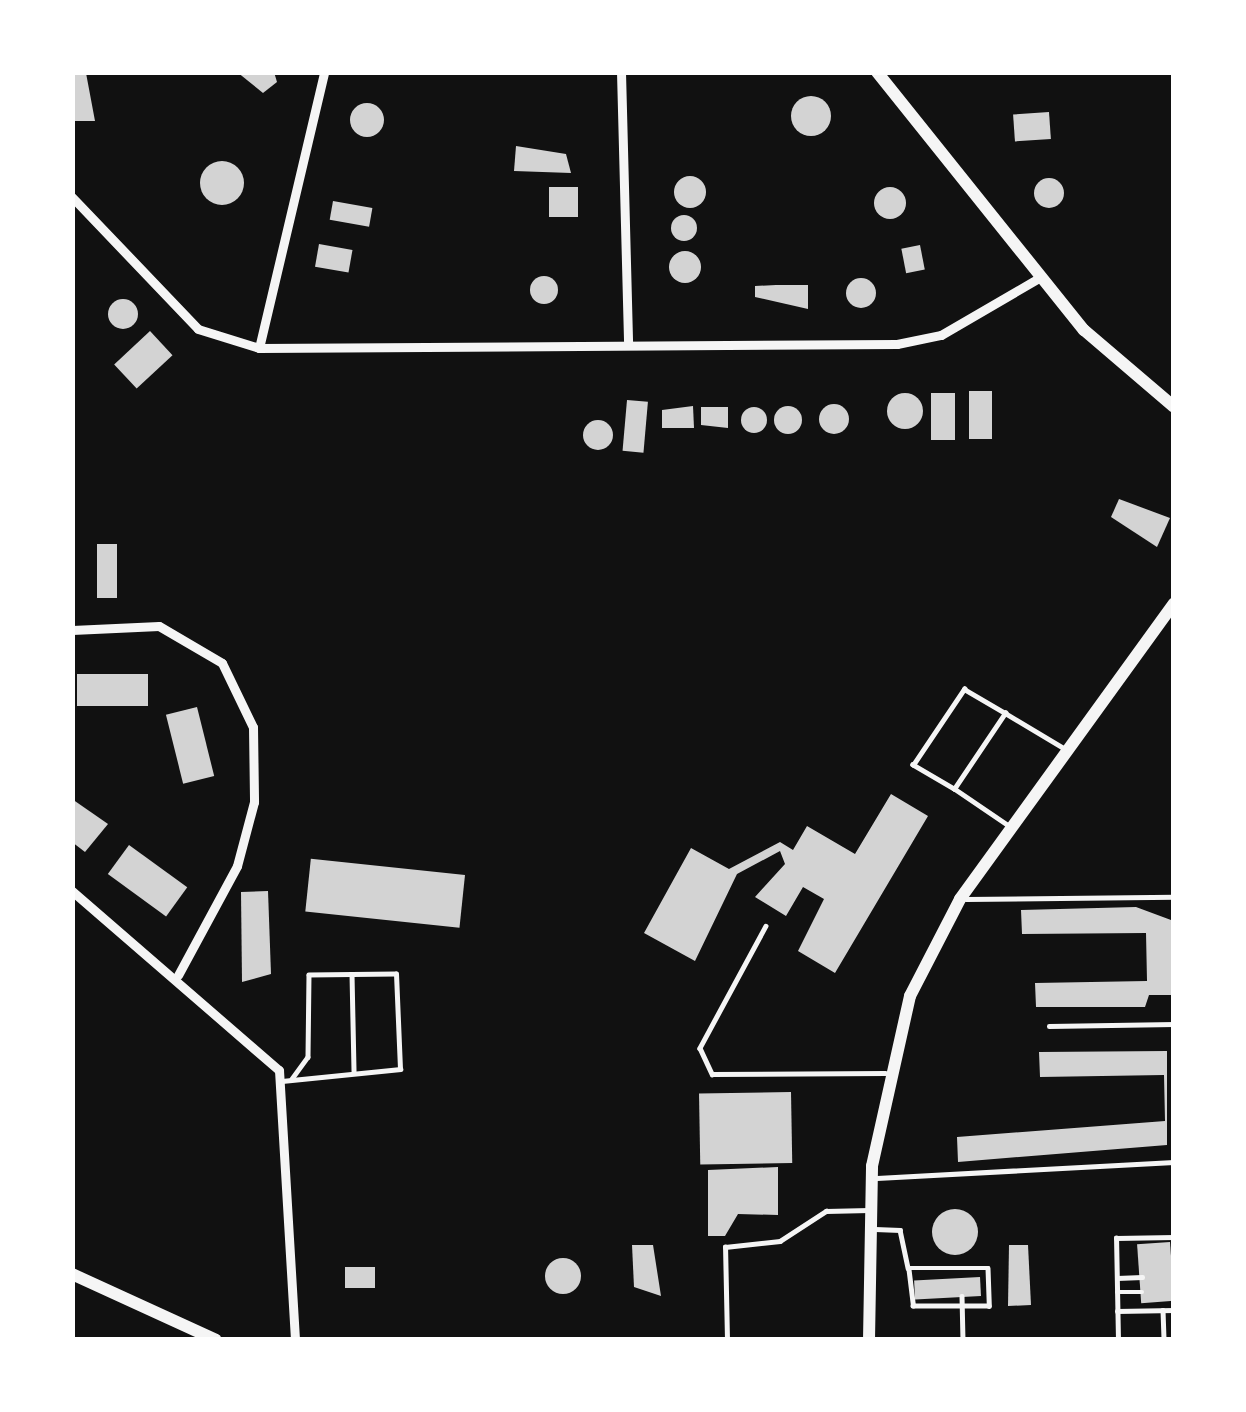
<!DOCTYPE html>
<style>
body{margin:0}
#map{position:relative;width:1246px;height:1412px;overflow:hidden;background:#111;font-family:"Sofia Sans Condensed",sans-serif}
div>[style]{position:absolute}
.building>*{inset:0;background:#d3d3d3;transform-origin:0 0}
.round{border-radius:50%}
.service>*{height:4.5px;margin:-2.25px;padding:0 2.25px;transform-origin:2.25px;border-radius:2.25px;background:#f5f5f5}
.minor>*{height:9px;margin:-4.5px;padding:0 4.5px;transform-origin:4.5px;border-radius:4.5px;background:#f5f5f5}
.secondary>*{height:12px;margin:-6px;padding:0 6px;transform-origin:6px;border-radius:6px;background:#f5f5f5}
span{translate:-50% -50%;white-space:nowrap;text-align:center;line-height:1.15;-webkit-text-stroke:12px #fff;paint-order:stroke}
.frame{position:absolute;inset:0;border:75px solid #fff;pointer-events:none}
</style>
<div id="map">
<div class="building">
<div style="clip-path:polygon(237px 72px,274px 72px,277px 82px,263px 93px)"></div>
<div style="clip-path:polygon(72px 73px,86px 73px,95px 121px,72px 121px)"></div>
<div class="round" style="left:791px;top:96px;width:40px;height:40px"></div>
<div class="round" style="left:350px;top:103px;width:34px;height:34px"></div>
<div style="left:1049px;top:112px;width:27px;height:36px;rotate:86deg"></div>
<div style="clip-path:polygon(516px 146px,566px 154px,571px 173px,514px 171px)"></div>
<div class="round" style="left:200px;top:161px;width:44px;height:44px"></div>
<div class="round" style="left:674px;top:176px;width:32px;height:32px"></div>
<div class="round" style="left:1034px;top:178px;width:30px;height:30px"></div>
<div class="round" style="left:874px;top:187px;width:32px;height:32px"></div>
<div style="left:549px;top:187px;width:29px;height:30px"></div>
<div style="left:333px;top:201px;width:40px;height:19px;rotate:10deg"></div>
<div class="round" style="left:671px;top:215px;width:26px;height:26px"></div>
<div style="left:319px;top:244px;width:34px;height:23px;rotate:10deg"></div>
<div style="left:920px;top:245px;width:25px;height:19px;rotate:79deg"></div>
<div class="round" style="left:669px;top:251px;width:32px;height:32px"></div>
<div class="round" style="left:530px;top:276px;width:28px;height:28px"></div>
<div class="round" style="left:846px;top:278px;width:30px;height:30px"></div>
<div style="clip-path:polygon(776px 285px,808px 285px,808px 309px,755px 297px,755px 286px)"></div>
<div class="round" style="left:108px;top:299px;width:30px;height:30px"></div>
<div style="left:150px;top:331px;width:33px;height:49px;rotate:47deg"></div>
<div style="left:969px;top:391px;width:23px;height:48px"></div>
<div style="left:931px;top:393px;width:24px;height:47px"></div>
<div class="round" style="left:887px;top:393px;width:36px;height:36px"></div>
<div style="left:627px;top:400px;width:21px;height:51px;rotate:5deg"></div>
<div class="round" style="left:819px;top:404px;width:30px;height:30px"></div>
<div style="clip-path:polygon(693px 406px,694px 428px,662px 428px,662px 410px)"></div>
<div class="round" style="left:774px;top:406px;width:28px;height:28px"></div>
<div style="clip-path:polygon(701px 407px,728px 407px,728px 428px,701px 425px)"></div>
<div class="round" style="left:741px;top:407px;width:26px;height:26px"></div>
<div class="round" style="left:583px;top:420px;width:30px;height:30px"></div>
<div style="clip-path:polygon(1119px 499px,1170px 518px,1157px 547px,1111px 517px)"></div>
<div style="left:97px;top:544px;width:20px;height:54px"></div>
<div style="left:148px;top:674px;width:32px;height:71px;rotate:90deg"></div>
<div style="left:197px;top:707px;width:71px;height:32px;rotate:76deg"></div>
<div style="clip-path:polygon(891px 794px,928px 816px,835px 973px,798px 951px,824px 899px,803px 887px,786px 916px,755px 897px,785px 864px,780px 851px,737px 874px,695px 961px,644px 933px,691px 848px,729px 869px,780px 842px,793px 850px,807px 826px,855px 854px)"></div>
<div style="clip-path:polygon(72px 799px,108px 824px,85px 852px,72px 842px)"></div>
<div style="left:129px;top:845px;width:72px;height:36px;rotate:36deg"></div>
<div style="left:465px;top:875px;width:53px;height:155px;rotate:96deg"></div>
<div style="clip-path:polygon(268px 891px,271px 974px,242px 982px,241px 892px)"></div>
<div style="clip-path:polygon(1136px 907px,1171px 920px,1172px 995px,1149px 995px,1145px 1007px,1036px 1007px,1035px 983px,1147px 981px,1146px 933px,1022px 934px,1021px 910px)"></div>
<div style="clip-path:polygon(1167px 1051px,1167px 1145px,958px 1162px,957px 1137px,1165px 1121px,1164px 1075px,1040px 1077px,1039px 1052px)"></div>
<div style="left:791px;top:1092px;width:71px;height:92px;rotate:89deg"></div>
<div style="clip-path:polygon(778px 1167px,778px 1215px,738px 1214px,725px 1236px,708px 1236px,708px 1170px)"></div>
<div class="round" style="left:932px;top:1209px;width:46px;height:46px"></div>
<div style="left:1170px;top:1242px;width:59px;height:33px;rotate:86deg"></div>
<div style="clip-path:polygon(632px 1245px,653px 1245px,661px 1296px,634px 1287px)"></div>
<div style="clip-path:polygon(1009px 1245px,1028px 1245px,1031px 1305px,1008px 1306px)"></div>
<div class="round" style="left:545px;top:1258px;width:36px;height:36px"></div>
<div style="left:345px;top:1267px;width:30px;height:21px"></div>
<div style="left:980px;top:1277px;width:19px;height:66px;rotate:87deg"></div>
</div>
<div class="service">
<div style="left:954px;top:789px;width:48px;rotate:-149.7deg"></div>
<div style="left:913px;top:765px;width:92px;rotate:-56.1deg"></div>
<div style="left:964px;top:689px;width:48px;rotate:30.3deg"></div>
<div style="left:1007px;top:825px;width:64px;rotate:-145.8deg"></div>
<div style="left:954px;top:789px;width:92px;rotate:-56.1deg"></div>
<div style="left:1005px;top:713px;width:72px;rotate:30.8deg"></div>
<div style="left:966px;top:899px;width:208px;rotate:-0.6deg"></div>
<div style="left:766px;top:926px;width:139px;rotate:118.4deg"></div>
<div style="left:700px;top:1048px;width:29px;rotate:65deg"></div>
<div style="left:712px;top:1074px;width:173px;rotate:-0.3deg"></div>
<div style="left:352px;top:974px;width:97px;rotate:88.8deg"></div>
<div style="left:1049px;top:1026px;width:125px;rotate:-0.9deg"></div>
<div style="left:282px;top:1081px;width:119px;rotate:-5.8deg"></div>
<div style="left:400px;top:1069px;width:95px;rotate:-92.4deg"></div>
<div style="left:396px;top:974px;width:87px;rotate:179.3deg"></div>
<div style="left:309px;top:975px;width:82px;rotate:90.7deg"></div>
<div style="left:308px;top:1057px;width:27px;rotate:126deg"></div>
<div style="left:877px;top:1178px;width:297px;rotate:-3.1deg"></div>
<div style="left:875px;top:1229px;width:25px;rotate:2deg"></div>
<div style="left:900px;top:1230px;width:39px;rotate:78deg"></div>
<div style="left:908px;top:1268px;width:80px"></div>
<div style="left:988px;top:1268px;width:38px;rotate:88deg"></div>
<div style="left:989px;top:1306px;width:76px;rotate:180deg"></div>
<div style="left:913px;top:1306px;width:38px;rotate:-97deg"></div>
<div style="left:1117px;top:1278px;width:25px;rotate:-2deg"></div>
<div style="left:1117px;top:1292px;width:25px"></div>
<div style="left:962px;top:1296px;width:44px;rotate:88.7deg"></div>
<div style="left:1163px;top:1310px;width:30px;rotate:88deg"></div>
<div style="left:1117px;top:1311px;width:57px;rotate:-1deg"></div>
<div style="left:727px;top:1340px;width:93px;rotate:-91.2deg"></div>
<div style="left:725px;top:1247px;width:55px;rotate:-6.2deg"></div>
<div style="left:780px;top:1241px;width:55px;rotate:-33.1deg"></div>
<div style="left:826px;top:1211px;width:43px;rotate:-1.3deg"></div>
<div style="left:1118px;top:1340px;width:102px;rotate:-91.1deg"></div>
<div style="left:1116px;top:1238px;width:58px;rotate:-1deg"></div>
</div>
<div class="minor">
<div style="left:621px;top:72px;width:273px;rotate:88.5deg"></div>
<div style="left:72px;top:197px;width:182px;rotate:46.3deg"></div>
<div style="left:198px;top:329px;width:64px;rotate:17.3deg"></div>
<div style="left:259px;top:348px;width:638px;rotate:-0.36deg"></div>
<div style="left:897px;top:344px;width:45px;rotate:-11.6deg"></div>
<div style="left:941px;top:335px;width:113px;rotate:-30.2deg"></div>
<div style="left:259px;top:348px;width:284px;rotate:-76.7deg"></div>
<div style="left:72px;top:630px;width:87px;rotate:-2.6deg"></div>
<div style="left:159px;top:626px;width:73px;rotate:30.4deg"></div>
<div style="left:222px;top:663px;width:71px;rotate:64.2deg"></div>
<div style="left:253px;top:727px;width:75px;rotate:89.2deg"></div>
<div style="left:254px;top:802px;width:66px;rotate:104.9deg"></div>
<div style="left:237px;top:866px;width:124px;rotate:118.4deg"></div>
<div style="left:72px;top:891px;width:274px;rotate:40.9deg"></div>
<div style="left:279px;top:1070px;width:270px;rotate:86.6deg"></div>
</div>
<div class="secondary">
<div style="left:877px;top:72px;width:331px;rotate:51.3deg"></div>
<div style="left:1084px;top:330px;width:118px;rotate:40.5deg"></div>
<div style="left:72px;top:1274px;width:158px;rotate:24.6deg"></div>
<div style="left:869px;top:1340px;width:174px;rotate:-89deg"></div>
<div style="left:872px;top:1166px;width:174px;rotate:-77.4deg"></div>
<div style="left:910px;top:996px;width:109px;rotate:-62.7deg"></div>
<div style="left:960px;top:899px;width:365px;rotate:-54.1deg"></div>
</div>
<div class="frame"></div>
</div>
